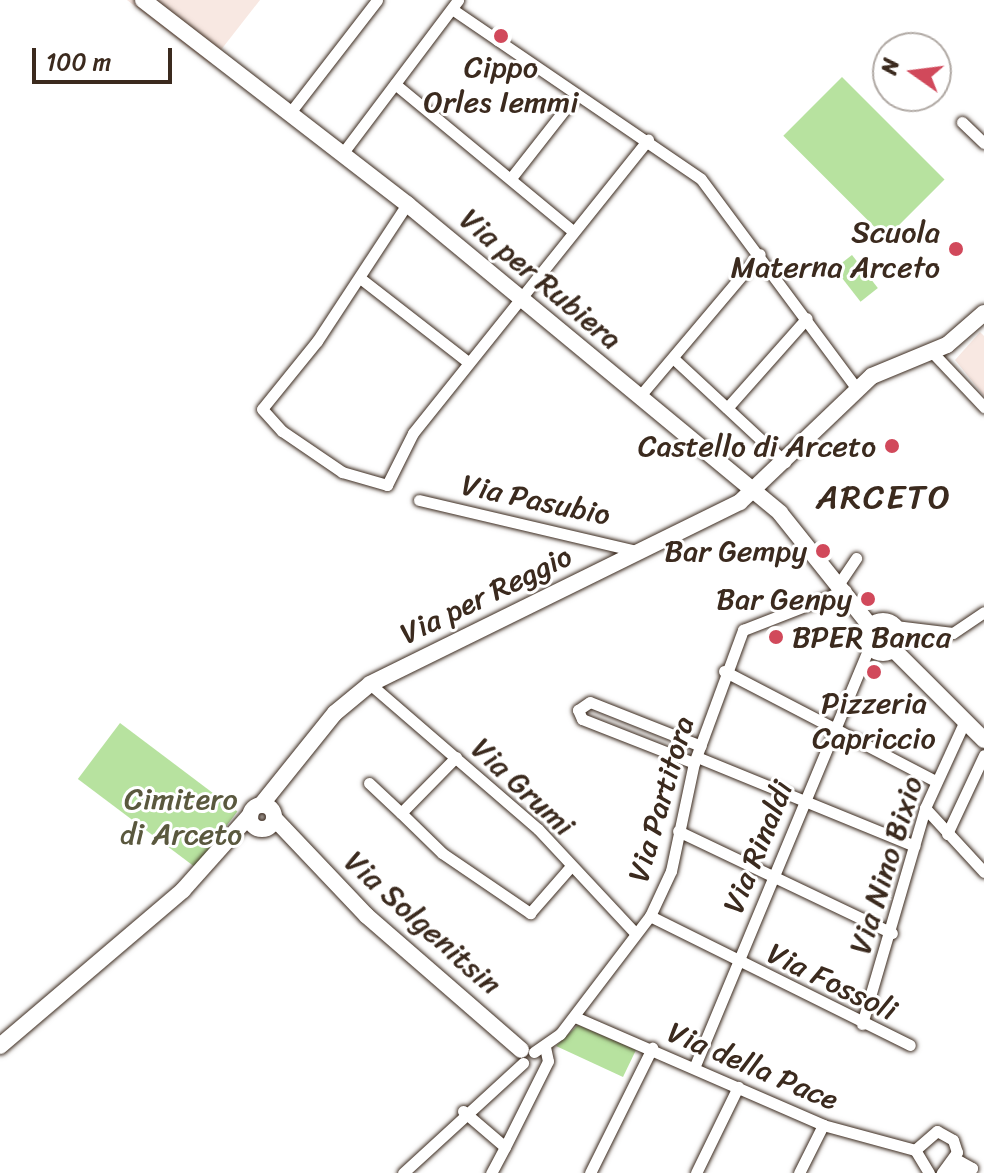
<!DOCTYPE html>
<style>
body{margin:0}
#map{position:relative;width:984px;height:1173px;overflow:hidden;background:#fff;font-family:Sriracha,sans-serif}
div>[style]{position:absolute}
.built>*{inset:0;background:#f8e8e2}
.green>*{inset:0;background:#b7e29f;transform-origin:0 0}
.roads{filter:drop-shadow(0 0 2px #3b2a1e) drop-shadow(0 0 2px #3b2a1e)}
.street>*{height:11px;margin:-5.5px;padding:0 5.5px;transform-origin:5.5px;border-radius:5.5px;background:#fff}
.secondary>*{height:16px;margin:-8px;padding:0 8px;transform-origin:8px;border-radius:8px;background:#fff}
.secondary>.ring{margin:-8px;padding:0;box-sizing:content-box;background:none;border:16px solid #fff;border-radius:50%}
.dots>*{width:22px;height:22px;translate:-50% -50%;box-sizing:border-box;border:4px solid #fff;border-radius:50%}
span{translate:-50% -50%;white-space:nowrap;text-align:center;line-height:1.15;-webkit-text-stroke:6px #fff;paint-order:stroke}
.poi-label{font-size:30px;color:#3b2a1e}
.right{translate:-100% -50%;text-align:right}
.left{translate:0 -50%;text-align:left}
.street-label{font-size:30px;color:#3b2a1e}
.park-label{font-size:30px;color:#5a583e}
.quarter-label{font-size:34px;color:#3b2a1e;letter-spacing:2px}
.north{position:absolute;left:872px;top:32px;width:80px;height:80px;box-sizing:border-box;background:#fff;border:2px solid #b1aaa5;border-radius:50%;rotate:284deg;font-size:22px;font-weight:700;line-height:32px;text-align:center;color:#3b2a1e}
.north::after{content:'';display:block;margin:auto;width:28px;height:36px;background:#d1495b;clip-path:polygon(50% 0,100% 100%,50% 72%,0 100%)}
.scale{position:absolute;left:32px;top:48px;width:140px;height:36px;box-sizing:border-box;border:4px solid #3b2a1e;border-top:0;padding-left:10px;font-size:24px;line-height:28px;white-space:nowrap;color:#3b2a1e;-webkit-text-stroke:6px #fff;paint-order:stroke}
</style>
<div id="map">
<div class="built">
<div style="clip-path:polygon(127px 0,260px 0,210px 64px)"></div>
<div style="clip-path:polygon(980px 332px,984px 336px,984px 396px,955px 360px)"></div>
</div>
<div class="green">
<div style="left:842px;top:77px;width:145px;height:83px;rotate:45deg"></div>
<div style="left:852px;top:255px;width:42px;height:22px;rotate:52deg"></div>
<div style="left:120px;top:723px;width:147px;height:70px;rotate:37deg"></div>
<div style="clip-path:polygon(578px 1025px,636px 1050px,623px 1077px,556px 1046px)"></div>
</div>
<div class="roads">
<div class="street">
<div style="left:452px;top:9px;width:301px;rotate:34.3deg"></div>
<div style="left:701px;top:179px;width:262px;rotate:53.4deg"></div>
<div style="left:395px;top:84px;width:231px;rotate:39.6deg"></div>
<div style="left:289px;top:114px;width:144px;rotate:-52.3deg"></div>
<div style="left:962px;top:122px;width:30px;rotate:44deg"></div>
<div style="left:342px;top:154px;width:193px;rotate:-53deg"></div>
<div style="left:511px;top:178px;width:105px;rotate:-51.9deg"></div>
<div style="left:407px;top:204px;width:164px;rotate:123.3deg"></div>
<div style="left:317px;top:341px;width:87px;rotate:129deg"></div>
<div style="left:262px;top:409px;width:30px;rotate:48deg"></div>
<div style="left:282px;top:431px;width:73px;rotate:34.3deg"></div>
<div style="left:342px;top:472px;width:47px;rotate:16.1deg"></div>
<div style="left:387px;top:485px;width:58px;rotate:-63.4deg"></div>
<div style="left:413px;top:433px;width:376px;rotate:-51.3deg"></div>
<div style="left:360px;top:278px;width:137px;rotate:37.9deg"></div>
<div style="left:932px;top:352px;width:76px;rotate:46.6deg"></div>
<div style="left:673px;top:358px;width:153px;rotate:42.9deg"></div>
<div style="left:639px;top:397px;width:187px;rotate:-49.8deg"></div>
<div style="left:727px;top:408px;width:120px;rotate:-48.4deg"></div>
<div style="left:419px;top:500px;width:227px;rotate:13.2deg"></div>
<div style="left:840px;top:582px;width:29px;rotate:-56deg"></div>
<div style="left:895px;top:626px;width:58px;rotate:6.9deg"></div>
<div style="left:953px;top:633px;width:37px;rotate:-34deg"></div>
<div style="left:724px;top:671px;width:238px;rotate:27.5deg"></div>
<div style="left:370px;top:684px;width:222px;rotate:40.8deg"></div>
<div style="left:538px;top:829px;width:142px;rotate:47deg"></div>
<div style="left:456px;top:757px;width:78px;rotate:134.5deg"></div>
<div style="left:401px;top:813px;width:57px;rotate:44.3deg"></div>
<div style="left:442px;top:853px;width:107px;rotate:34.3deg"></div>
<div style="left:530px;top:913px;width:62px;rotate:-48.9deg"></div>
<div style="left:697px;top:757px;width:235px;rotate:22.2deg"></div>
<div style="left:694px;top:763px;width:120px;rotate:-158.6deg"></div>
<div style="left:582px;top:719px;width:10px;rotate:-114deg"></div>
<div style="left:578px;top:710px;width:14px;rotate:-34deg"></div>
<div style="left:590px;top:702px;width:119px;rotate:21.6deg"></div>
<div style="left:369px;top:783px;width:44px;rotate:43.2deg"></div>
<div style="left:925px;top:808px;width:87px;rotate:47.3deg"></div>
<div style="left:678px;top:831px;width:237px;rotate:25.5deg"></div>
<div style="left:947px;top:834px;width:87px;rotate:-64.9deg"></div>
<div style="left:650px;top:916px;width:290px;rotate:26.4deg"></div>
<div style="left:575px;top:1017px;width:270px;rotate:23.5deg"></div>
<div style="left:823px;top:1125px;width:95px;rotate:15.2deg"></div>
<div style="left:862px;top:1024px;width:225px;rotate:-73.7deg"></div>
<div style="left:925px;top:808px;width:94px;rotate:-65.4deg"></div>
<div style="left:534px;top:1052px;width:32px;rotate:-35deg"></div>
<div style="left:560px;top:1034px;width:148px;rotate:-52.7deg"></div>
<div style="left:650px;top:916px;width:50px;rotate:-65deg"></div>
<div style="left:671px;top:871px;width:110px;rotate:-78deg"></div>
<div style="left:694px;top:763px;width:142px;rotate:-69.8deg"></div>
<div style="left:743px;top:630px;width:110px;rotate:-21.2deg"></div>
<div style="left:694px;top:1068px;width:457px;rotate:-67.4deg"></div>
<div style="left:463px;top:1111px;width:55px;rotate:40.6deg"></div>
<div style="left:505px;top:1147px;width:30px;rotate:118deg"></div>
<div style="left:505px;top:1147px;width:96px;rotate:-63.4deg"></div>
<div style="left:548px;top:1061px;width:14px;rotate:-102deg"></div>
<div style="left:950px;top:1168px;width:22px"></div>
<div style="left:972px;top:1168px;width:18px;rotate:-151deg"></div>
<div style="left:403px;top:1173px;width:163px;rotate:-42.5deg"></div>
<div style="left:590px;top:1173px;width:140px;rotate:-63.6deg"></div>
<div style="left:696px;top:1173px;width:96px;rotate:-64deg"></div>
<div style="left:799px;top:1173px;width:54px;rotate:-63.4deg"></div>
<div style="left:929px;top:1173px;width:27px;rotate:-121deg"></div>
<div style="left:915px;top:1150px;width:29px;rotate:-41deg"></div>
<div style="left:937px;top:1131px;width:18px;rotate:29deg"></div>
<div style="left:953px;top:1140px;width:13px;rotate:72deg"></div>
<div style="left:957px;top:1152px;width:26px;rotate:126deg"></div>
</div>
<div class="secondary">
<div style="left:143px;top:0;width:334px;rotate:37.7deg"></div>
<div style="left:407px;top:204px;width:484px;rotate:39.6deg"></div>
<div style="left:780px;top:513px;width:146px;rotate:51.4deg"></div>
<div class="ring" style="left:867px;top:621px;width:16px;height:16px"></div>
<div style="left:894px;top:650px;width:127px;rotate:45deg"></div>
<div class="ring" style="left:250px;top:805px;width:8px;height:8px"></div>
<div style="left:261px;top:805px;width:118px;rotate:-51.2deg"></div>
<div style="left:335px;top:713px;width:45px;rotate:-39.6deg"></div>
<div style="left:370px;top:684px;width:412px;rotate:-26.2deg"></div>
<div style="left:740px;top:502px;width:182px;rotate:-43.7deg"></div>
<div style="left:872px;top:376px;width:81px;rotate:-22.5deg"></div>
<div style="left:947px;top:345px;width:49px;rotate:-40.9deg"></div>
<div style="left:274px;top:818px;width:135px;rotate:46.5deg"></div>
<div style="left:367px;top:916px;width:204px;rotate:41deg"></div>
<div style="left:0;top:1046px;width:240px;rotate:-40.4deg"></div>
<div style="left:183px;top:890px;width:101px;rotate:-48.2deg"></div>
</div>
</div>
<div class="dots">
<div style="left:501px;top:36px;background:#d1495b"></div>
<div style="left:956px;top:249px;background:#d1495b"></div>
<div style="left:892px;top:446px;background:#d1495b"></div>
<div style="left:823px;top:551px;background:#d1495b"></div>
<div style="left:868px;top:599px;background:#d1495b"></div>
<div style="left:776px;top:637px;background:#d1495b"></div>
<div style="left:874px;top:672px;background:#d1495b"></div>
</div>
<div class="poi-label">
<span style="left:501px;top:84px">Cippo<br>Orles Iemmi</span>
<span class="right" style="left:940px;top:249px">Scuola<br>Materna Arceto</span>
<span class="right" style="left:876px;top:446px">Castello di Arceto</span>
<span class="right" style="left:807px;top:551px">Bar Gempy</span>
<span class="right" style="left:852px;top:599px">Bar Genpy</span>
<span class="left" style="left:792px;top:637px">BPER Banca</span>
<span style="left:874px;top:720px">Pizzeria<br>Capriccio</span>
</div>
<div class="street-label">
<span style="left:541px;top:279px;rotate:40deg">Via per Rubiera</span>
<span style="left:536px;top:500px;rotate:12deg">Via Pasubio</span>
<span style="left:486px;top:595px;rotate:-26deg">Via per Reggio</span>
<span style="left:523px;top:787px;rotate:43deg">Via Grumi</span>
<span style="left:661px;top:799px;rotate:-74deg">Via Partitora</span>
<span style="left:758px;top:847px;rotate:-68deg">Via Rinaldi</span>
<span style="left:886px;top:865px;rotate:-73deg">Via Nino Bixio</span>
<span style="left:423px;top:923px;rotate:42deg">Via Solgenitsin</span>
<span style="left:832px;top:982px;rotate:26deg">Via Fossoli</span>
<span style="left:753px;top:1066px;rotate:23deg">Via della Pace</span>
</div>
<div class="park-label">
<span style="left:181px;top:816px">Cimitero<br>di Arceto</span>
</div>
<div class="quarter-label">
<span style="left:884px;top:498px">ARCETO</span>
</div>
<div class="north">N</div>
<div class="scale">100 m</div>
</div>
